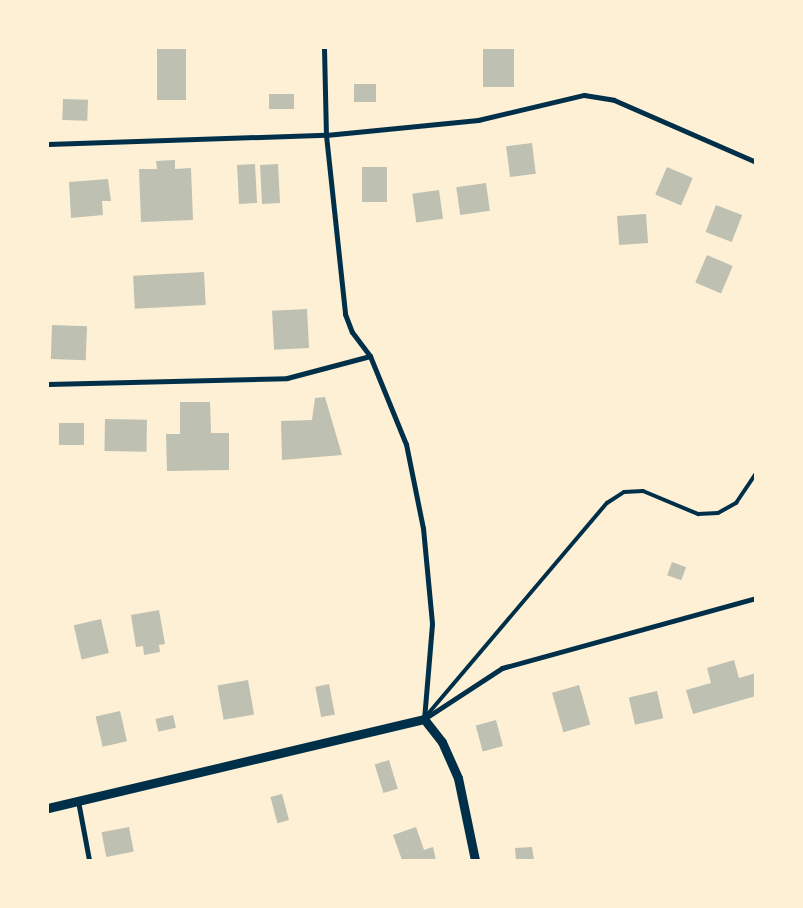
<!DOCTYPE html>
<style>
body{margin:0}
#map{position:relative;width:803px;height:908px;overflow:hidden;background:#fdf0d5;font-family:"Sofia Sans Condensed",sans-serif}
div>[style]{position:absolute}
.building>*{inset:0;background:#bec0b2;transform-origin:0 0}
.service>*{height:4px;margin:-2px;padding:0 2px;transform-origin:2px;border-radius:2px;background:#003049}
.minor>*{height:5px;margin:-2.5px;padding:0 2.5px;transform-origin:2.5px;border-radius:2.5px;background:#003049}
.tertiary>*{height:9px;margin:-4.5px;padding:0 4.5px;transform-origin:4.5px;border-radius:4.5px;background:#003049}
span{translate:-50% -50%;white-space:nowrap;text-align:center;line-height:1.15;-webkit-text-stroke:4.5px #fdf0d5;paint-order:stroke}
.frame{position:absolute;inset:0;border:49px solid #fdf0d5;pointer-events:none}
</style>
<div id="map">
<div class="building">
<div style="left:157px;top:48px;width:29px;height:52px"></div>
<div style="left:483px;top:48px;width:31px;height:39px"></div>
<div style="left:354px;top:84px;width:22px;height:18px"></div>
<div style="left:269px;top:94px;width:25px;height:15px"></div>
<div style="left:63px;top:99px;width:25px;height:21px;rotate:2deg"></div>
<div style="left:532px;top:143px;width:31px;height:26px;rotate:83deg"></div>
<div style="clip-path:polygon(175px 160px,175px 169px,191px 168px,193px 220px,141px 222px,139px 169px,157px 169px,156px 161px)"></div>
<div style="left:255px;top:164px;width:39px;height:18px;rotate:87deg"></div>
<div style="left:278px;top:164px;width:39px;height:18px;rotate:87deg"></div>
<div style="left:362px;top:167px;width:25px;height:35px"></div>
<div style="left:667px;top:167px;width:28px;height:30px;rotate:23deg"></div>
<div style="clip-path:polygon(108px 179px,111px 201px,102px 201px,103px 215px,71px 218px,69px 182px)"></div>
<div style="left:486px;top:183px;width:28px;height:30px;rotate:82deg"></div>
<div style="left:439px;top:190px;width:29px;height:27px;rotate:82deg"></div>
<div style="left:716px;top:205px;width:28px;height:29px;rotate:21deg"></div>
<div style="left:646px;top:214px;width:29px;height:29px;rotate:86deg"></div>
<div style="left:707px;top:255px;width:28px;height:30px;rotate:23deg"></div>
<div style="left:204px;top:272px;width:33px;height:71px;rotate:87deg"></div>
<div style="left:307px;top:309px;width:39px;height:35px;rotate:87deg"></div>
<div style="left:52px;top:325px;width:35px;height:34px;rotate:2deg"></div>
<div style="clip-path:polygon(325px 397px,342px 455px,282px 460px,281px 421px,312px 420px,315px 398px)"></div>
<div style="clip-path:polygon(180px 402px,210px 402px,211px 433px,229px 433px,229px 470px,167px 471px,166px 434px,180px 434px)"></div>
<div style="left:105px;top:419px;width:42px;height:32px;rotate:1deg"></div>
<div style="left:59px;top:423px;width:25px;height:22px"></div>
<div style="left:672px;top:562px;width:15px;height:14px;rotate:20deg"></div>
<div style="clip-path:polygon(159px 610px,165px 644px,159px 645px,160px 652px,144px 655px,143px 646px,136px 647px,131px 615px)"></div>
<div style="left:101px;top:619px;width:35px;height:28px;rotate:77deg"></div>
<div style="clip-path:polygon(734px 660px,739px 678px,756px 673px,756px 696px,693px 714px,686px 690px,711px 683px,707px 668px)"></div>
<div style="left:248px;top:680px;width:35px;height:31px;rotate:80deg"></div>
<div style="left:329px;top:684px;width:31px;height:14px;rotate:79deg"></div>
<div style="left:579px;top:685px;width:41px;height:28px;rotate:74deg"></div>
<div style="left:657px;top:691px;width:28px;height:29px;rotate:77deg"></div>
<div style="left:120px;top:711px;width:31px;height:25px;rotate:77deg"></div>
<div style="left:173px;top:715px;width:13px;height:18px;rotate:77deg"></div>
<div style="left:496px;top:720px;width:27px;height:21px;rotate:75deg"></div>
<div style="left:389px;top:760px;width:30px;height:15px;rotate:73deg"></div>
<div style="left:282px;top:794px;width:27px;height:12px;rotate:75deg"></div>
<div style="left:129px;top:827px;width:25px;height:28px;rotate:79deg"></div>
<div style="clip-path:polygon(416px 827px,424px 850px,433px 847px,436px 860px,402px 860px,393px 835px)"></div>
<div style="clip-path:polygon(532px 847px,534px 860px,516px 860px,515px 848px)"></div>
</div>
<div class="service">
<div style="left:427px;top:715px;width:278px;rotate:-49.7deg"></div>
<div style="left:607px;top:503px;width:20px;rotate:-33deg"></div>
<div style="left:624px;top:492px;width:19px;rotate:-3deg"></div>
<div style="left:643px;top:491px;width:60px;rotate:22.7deg"></div>
<div style="left:698px;top:514px;width:20px;rotate:-3deg"></div>
<div style="left:718px;top:513px;width:21px;rotate:-29deg"></div>
<div style="left:736px;top:503px;width:36px;rotate:-56deg"></div>
</div>
<div class="minor">
<div style="left:324px;top:48px;width:87px;rotate:88.7deg"></div>
<div style="left:326px;top:135px;width:180px;rotate:83.9deg"></div>
<div style="left:345px;top:314px;width:19px;rotate:69deg"></div>
<div style="left:352px;top:332px;width:30px;rotate:53deg"></div>
<div style="left:370px;top:356px;width:95px;rotate:67.8deg"></div>
<div style="left:406px;top:444px;width:86px;rotate:78.6deg"></div>
<div style="left:423px;top:528px;width:96px;rotate:84.6deg"></div>
<div style="left:432px;top:624px;width:95px;rotate:94.8deg"></div>
<div style="left:48px;top:144px;width:278px;rotate:-1.9deg"></div>
<div style="left:326px;top:135px;width:153px;rotate:-5.6deg"></div>
<div style="left:478px;top:120px;width:109px;rotate:-13.3deg"></div>
<div style="left:584px;top:95px;width:30px;rotate:9deg"></div>
<div style="left:614px;top:100px;width:155px;rotate:23.6deg"></div>
<div style="left:48px;top:384px;width:239px;rotate:-1.4deg"></div>
<div style="left:287px;top:378px;width:86px;rotate:-14.8deg"></div>
<div style="left:424px;top:719px;width:93px;rotate:-33.2deg"></div>
<div style="left:502px;top:668px;width:263px;rotate:-15.4deg"></div>
<div style="left:78px;top:801px;width:60px;rotate:79.4deg"></div>
</div>
<div class="tertiary">
<div style="left:48px;top:808px;width:386px;rotate:-13.3deg"></div>
<div style="left:424px;top:719px;width:29px;rotate:52deg"></div>
<div style="left:442px;top:742px;width:39px;rotate:66deg"></div>
<div style="left:458px;top:778px;width:84px;rotate:78.3deg"></div>
</div>
<div class="frame"></div>
</div>
